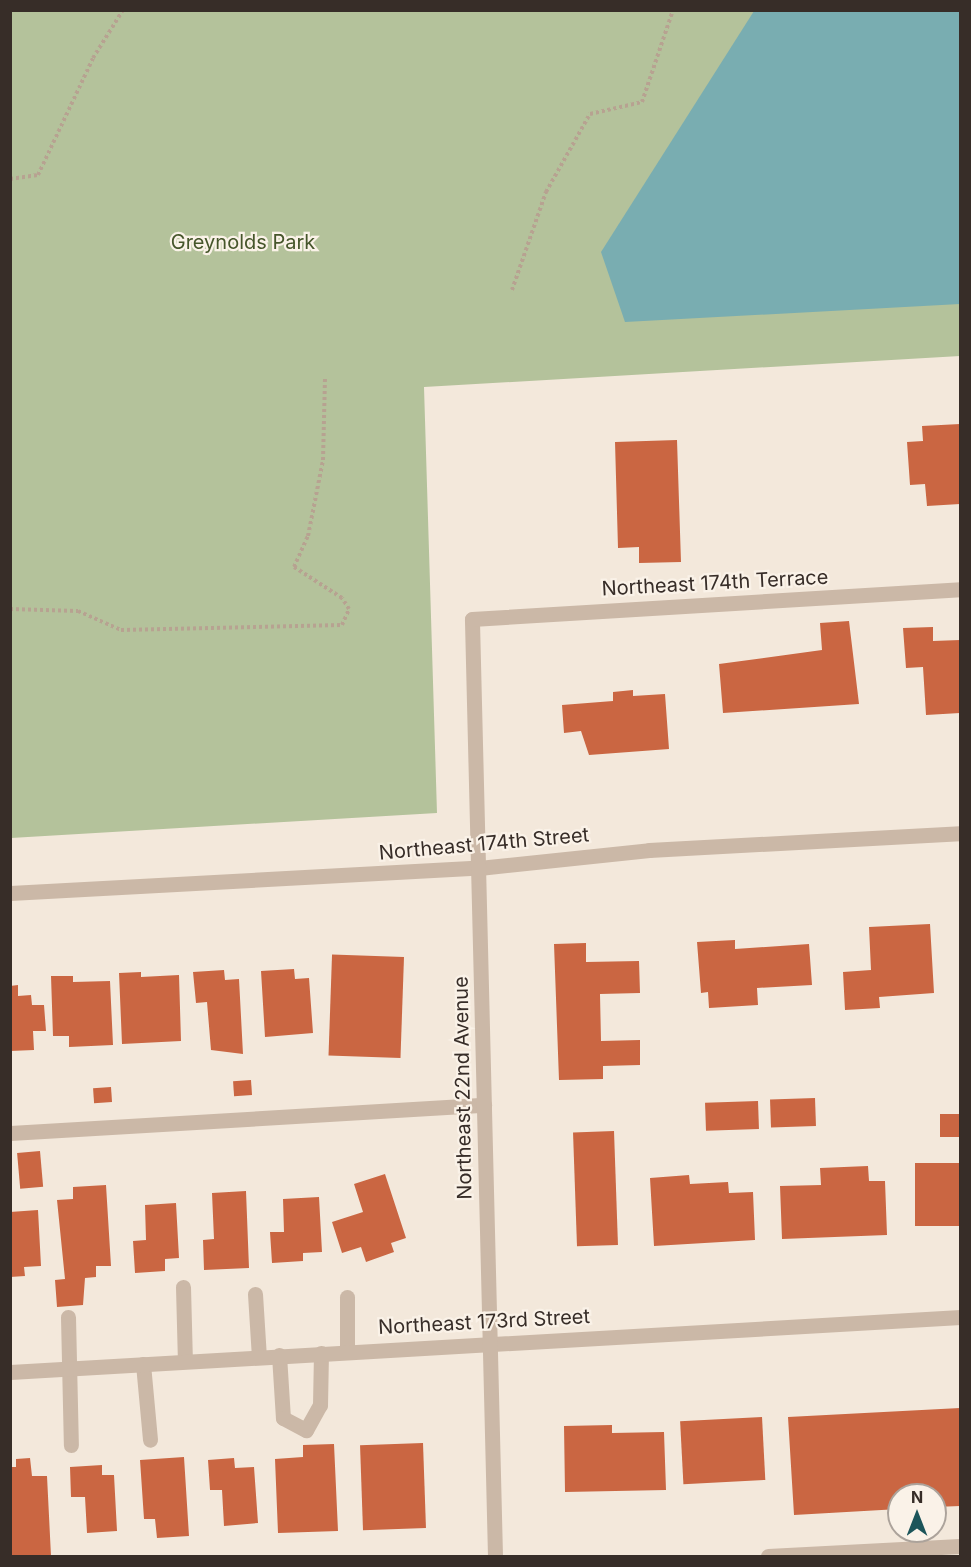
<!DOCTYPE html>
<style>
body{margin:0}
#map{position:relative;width:971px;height:1567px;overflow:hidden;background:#f3e8db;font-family:Inter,sans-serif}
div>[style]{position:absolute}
.green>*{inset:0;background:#b4c29b}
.water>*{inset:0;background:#79adb1}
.building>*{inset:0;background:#ca6642;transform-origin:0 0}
.path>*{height:4px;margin-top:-2px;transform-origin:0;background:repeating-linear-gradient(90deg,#b7a291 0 3px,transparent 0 6px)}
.minor>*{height:15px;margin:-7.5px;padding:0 7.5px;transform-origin:7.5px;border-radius:7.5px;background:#cbb8a7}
span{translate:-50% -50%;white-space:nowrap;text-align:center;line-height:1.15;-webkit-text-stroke:4.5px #faf2e8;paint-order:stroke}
.park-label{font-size:20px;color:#46562b}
.street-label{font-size:20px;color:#372d28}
.frame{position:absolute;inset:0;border:12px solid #372d28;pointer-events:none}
.north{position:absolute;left:887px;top:1483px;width:60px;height:60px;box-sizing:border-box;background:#faf2e8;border:2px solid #aca39b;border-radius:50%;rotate:0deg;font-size:16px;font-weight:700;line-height:24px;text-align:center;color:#372d28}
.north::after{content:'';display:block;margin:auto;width:21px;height:27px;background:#1c555a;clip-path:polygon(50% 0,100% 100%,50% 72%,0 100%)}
</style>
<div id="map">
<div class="green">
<div style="clip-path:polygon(11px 11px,960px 11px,960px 356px,424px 387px,437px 813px,11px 838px)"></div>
</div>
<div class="water">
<div style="clip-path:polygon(754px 11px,960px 11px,960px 304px,625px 322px,601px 252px)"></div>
</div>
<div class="building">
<div style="clip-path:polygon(960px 424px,960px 504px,927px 506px,925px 484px,910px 485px,907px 442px,923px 441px,922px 426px)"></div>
<div style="clip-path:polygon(677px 440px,681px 562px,639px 563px,639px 547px,618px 548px,615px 442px)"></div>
<div style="clip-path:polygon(849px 621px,859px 704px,723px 713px,719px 664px,822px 650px,820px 623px)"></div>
<div style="clip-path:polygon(933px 627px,933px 641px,960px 640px,960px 713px,926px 715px,923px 667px,906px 668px,903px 628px)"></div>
<div style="clip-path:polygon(633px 690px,633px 696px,665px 694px,669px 749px,589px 755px,581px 731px,564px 733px,562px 705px,613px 701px,613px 692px)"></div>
<div style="clip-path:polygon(930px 924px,934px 993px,879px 997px,880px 1008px,845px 1010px,843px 972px,871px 970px,869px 927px)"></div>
<div style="clip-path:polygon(735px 940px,735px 949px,809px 944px,812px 985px,757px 988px,758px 1005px,709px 1008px,708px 992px,701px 993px,697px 942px)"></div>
<div style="clip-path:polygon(586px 943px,586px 962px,639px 961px,640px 993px,600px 994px,601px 1041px,640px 1040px,640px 1065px,603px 1066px,603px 1079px,559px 1080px,554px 944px)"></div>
<div style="left:404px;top:957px;width:101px;height:72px;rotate:92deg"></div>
<div style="clip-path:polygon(294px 969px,295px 979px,309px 978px,313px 1033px,265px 1037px,261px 971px)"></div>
<div style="clip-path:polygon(224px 970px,225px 980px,239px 979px,243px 1054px,211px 1050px,207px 1002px,196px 1003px,193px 972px)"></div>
<div style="clip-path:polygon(141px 972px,141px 977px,179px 975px,181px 1041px,122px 1044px,119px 973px)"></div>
<div style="clip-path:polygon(51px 976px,73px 976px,73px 982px,110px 981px,113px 1045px,69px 1047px,69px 1036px,53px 1036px)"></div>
<div style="clip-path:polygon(18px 985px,18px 996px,31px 995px,32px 1005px,44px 1005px,46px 1031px,33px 1031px,34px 1050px,10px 1051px,10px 986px)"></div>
<div style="left:251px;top:1080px;width:15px;height:18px;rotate:86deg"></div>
<div style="left:111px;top:1087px;width:15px;height:18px;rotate:86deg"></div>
<div style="left:815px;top:1098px;width:28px;height:45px;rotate:88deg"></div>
<div style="left:758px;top:1101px;width:28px;height:53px;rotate:88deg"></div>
<div style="left:960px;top:1114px;width:23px;height:20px;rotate:90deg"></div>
<div style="left:614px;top:1131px;width:114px;height:41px;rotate:88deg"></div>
<div style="left:40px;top:1151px;width:36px;height:23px;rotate:85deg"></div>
<div style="left:960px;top:1163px;width:63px;height:45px;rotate:90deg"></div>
<div style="clip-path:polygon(868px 1166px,869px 1181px,885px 1181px,887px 1235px,782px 1239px,780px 1186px,821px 1185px,820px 1168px)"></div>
<div style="clip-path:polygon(385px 1174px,406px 1238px,391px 1243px,394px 1252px,366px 1262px,361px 1247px,342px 1253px,332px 1222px,363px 1212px,354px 1184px)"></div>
<div style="clip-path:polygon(689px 1175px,690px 1184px,728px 1182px,729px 1193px,753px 1192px,755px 1240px,654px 1246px,650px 1178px)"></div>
<div style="clip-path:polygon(106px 1185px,111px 1266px,96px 1266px,96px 1277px,85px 1278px,83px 1305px,57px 1307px,55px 1280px,65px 1279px,57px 1200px,73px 1199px,73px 1187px)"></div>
<div style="clip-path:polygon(246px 1191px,249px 1268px,204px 1270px,203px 1240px,214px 1239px,212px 1193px)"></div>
<div style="clip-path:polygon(319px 1197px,322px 1252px,303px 1253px,303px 1261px,272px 1263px,270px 1232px,284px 1232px,283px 1199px)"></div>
<div style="clip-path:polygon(176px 1203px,179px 1258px,165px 1259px,165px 1271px,135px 1273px,133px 1241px,146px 1240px,145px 1205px)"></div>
<div style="clip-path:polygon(38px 1210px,41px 1266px,24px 1267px,25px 1276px,10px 1277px,10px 1212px)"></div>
<div style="clip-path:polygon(960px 1408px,960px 1506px,935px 1507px,935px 1495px,899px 1495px,899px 1509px,794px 1515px,788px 1417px)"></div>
<div style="left:762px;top:1417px;width:63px;height:82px;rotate:87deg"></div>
<div style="clip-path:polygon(612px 1425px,612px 1433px,664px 1432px,666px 1490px,565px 1492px,564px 1426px)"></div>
<div style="left:423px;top:1443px;width:85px;height:63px;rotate:88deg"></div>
<div style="clip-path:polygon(334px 1444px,338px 1531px,278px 1533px,275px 1459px,303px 1457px,303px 1445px)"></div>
<div style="clip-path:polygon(184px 1457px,189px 1536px,157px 1538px,155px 1519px,144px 1519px,140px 1460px)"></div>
<div style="clip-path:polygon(30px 1458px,32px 1476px,47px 1476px,51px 1556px,10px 1556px,10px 1467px,16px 1467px,16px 1459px)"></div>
<div style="clip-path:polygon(234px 1458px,235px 1468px,254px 1467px,258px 1523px,224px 1526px,222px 1490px,210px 1490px,208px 1460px)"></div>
<div style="clip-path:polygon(102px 1465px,102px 1475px,114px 1475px,117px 1531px,87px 1533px,85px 1497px,71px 1497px,70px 1467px)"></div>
</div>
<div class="path">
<div style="left:10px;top:179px;width:28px;rotate:-8deg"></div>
<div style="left:38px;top:175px;width:129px;rotate:-64.8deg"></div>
<div style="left:93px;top:58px;width:57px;rotate:-58deg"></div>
<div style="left:512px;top:290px;width:104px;rotate:-70.9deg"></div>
<div style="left:546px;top:192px;width:90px;rotate:-60.6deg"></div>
<div style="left:590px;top:114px;width:53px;rotate:-13deg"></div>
<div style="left:642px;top:102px;width:97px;rotate:-71.4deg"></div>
<div style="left:10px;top:609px;width:68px;rotate:1.7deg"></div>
<div style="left:78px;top:611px;width:47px;rotate:23.8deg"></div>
<div style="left:121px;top:630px;width:221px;rotate:-1.3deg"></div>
<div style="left:342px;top:625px;width:17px;rotate:-66deg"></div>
<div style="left:349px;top:609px;width:13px;rotate:-122deg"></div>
<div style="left:342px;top:598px;width:57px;rotate:-147.1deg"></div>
<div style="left:294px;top:567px;width:34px;rotate:-66deg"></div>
<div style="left:308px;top:536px;width:77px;rotate:-78.8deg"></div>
<div style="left:323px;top:460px;width:84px;rotate:-88.6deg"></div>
</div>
<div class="minor">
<div style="left:10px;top:893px;width:470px;rotate:-3.1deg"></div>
<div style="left:479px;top:868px;width:171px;rotate:-6deg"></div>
<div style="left:649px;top:850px;width:311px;rotate:-3.1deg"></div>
<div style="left:10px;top:1133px;width:475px;rotate:-3.4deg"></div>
<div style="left:183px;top:1287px;width:74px;rotate:88.5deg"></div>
<div style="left:255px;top:1294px;width:63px;rotate:86.4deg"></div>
<div style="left:68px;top:1317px;width:128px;rotate:88.7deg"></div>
<div style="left:347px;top:1351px;width:54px;rotate:-90deg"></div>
<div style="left:279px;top:1355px;width:63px;rotate:86.4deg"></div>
<div style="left:283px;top:1418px;width:26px;rotate:28deg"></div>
<div style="left:306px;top:1430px;width:29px;rotate:-61deg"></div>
<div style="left:320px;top:1405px;width:52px;rotate:-88.9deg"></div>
<div style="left:143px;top:1364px;width:76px;rotate:84.7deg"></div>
<div style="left:10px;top:1372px;width:952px;rotate:-3.31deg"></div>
<div style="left:495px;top:1556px;width:937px;rotate:-91.41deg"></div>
<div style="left:472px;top:619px;width:489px;rotate:-3.5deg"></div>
<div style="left:768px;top:1556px;width:192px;rotate:-3deg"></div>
</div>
<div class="park-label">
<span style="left:243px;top:242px">Greynolds Park</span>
</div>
<div class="street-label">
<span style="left:715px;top:583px;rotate:-3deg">Northeast 174th Terrace</span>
<span style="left:484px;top:844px;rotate:-5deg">Northeast 174th Street</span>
<span style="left:463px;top:1088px;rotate:-91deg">Northeast 22nd Avenue</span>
<span style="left:484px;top:1322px;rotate:-3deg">Northeast 173rd Street</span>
</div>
<div class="frame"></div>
<div class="north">N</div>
</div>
